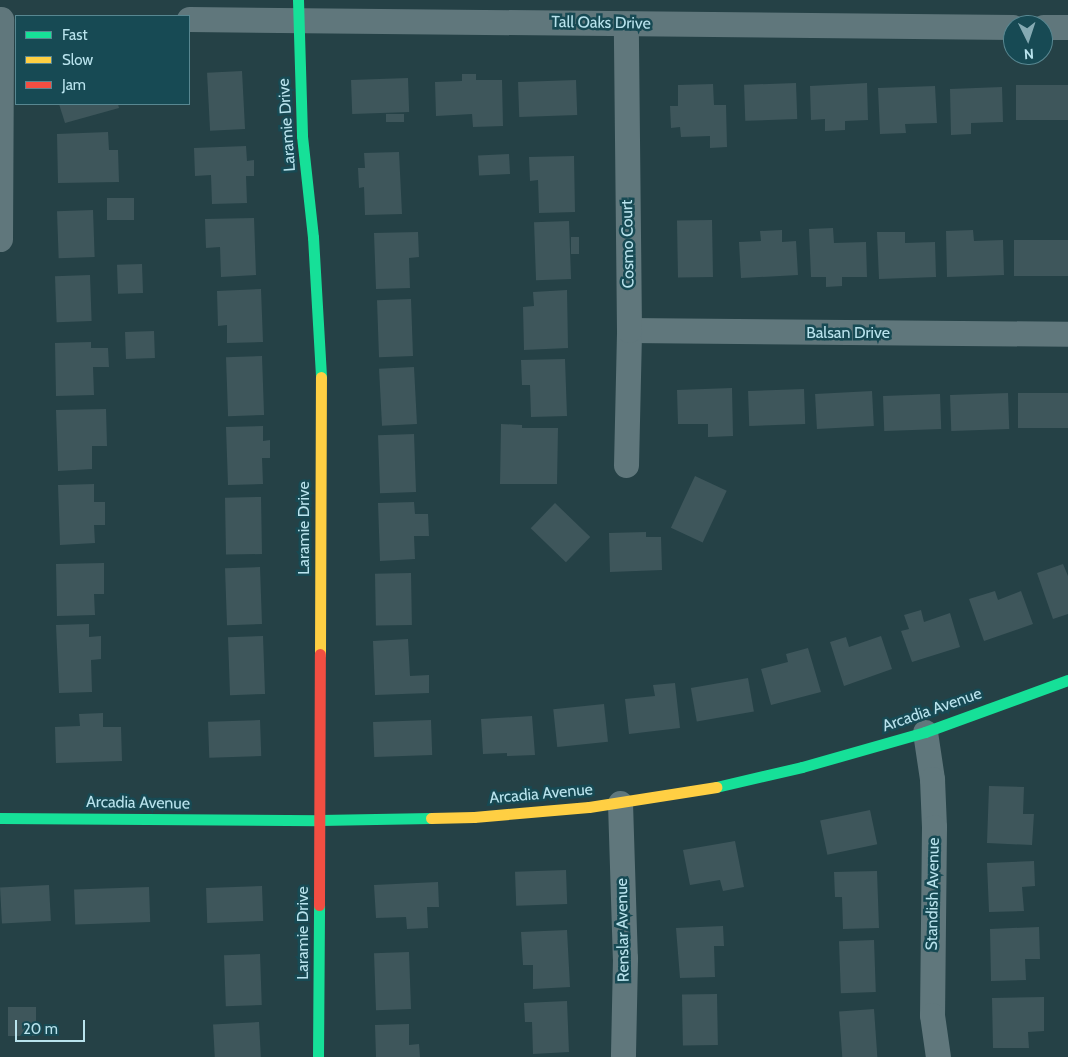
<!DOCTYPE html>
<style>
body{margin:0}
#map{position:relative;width:1068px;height:1057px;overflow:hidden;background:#254146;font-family:Cabin,sans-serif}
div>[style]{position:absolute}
.building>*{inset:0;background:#3e565b;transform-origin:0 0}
.street>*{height:25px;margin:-12.5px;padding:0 12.5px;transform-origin:12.5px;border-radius:12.5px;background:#60777c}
.fast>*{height:11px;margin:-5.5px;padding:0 5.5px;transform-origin:5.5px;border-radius:5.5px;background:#16e098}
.slow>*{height:11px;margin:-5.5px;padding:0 5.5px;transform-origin:5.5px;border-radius:5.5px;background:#ffcf43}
.jam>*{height:11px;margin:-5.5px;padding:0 5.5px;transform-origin:5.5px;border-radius:5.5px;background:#f24e42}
span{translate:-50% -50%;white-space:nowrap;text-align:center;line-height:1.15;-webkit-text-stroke:5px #174a54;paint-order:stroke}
.street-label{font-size:16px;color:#b9e3ed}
.legend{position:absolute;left:15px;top:15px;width:175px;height:90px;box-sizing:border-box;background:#174a54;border:1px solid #588791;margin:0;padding:6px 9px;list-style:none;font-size:15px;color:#b9e3ed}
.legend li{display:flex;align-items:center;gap:10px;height:25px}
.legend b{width:25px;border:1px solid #588791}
.north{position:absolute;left:1003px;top:15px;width:50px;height:50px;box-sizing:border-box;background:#174a54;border:1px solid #588791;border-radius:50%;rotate:176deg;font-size:14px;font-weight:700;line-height:20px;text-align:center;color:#b9e3ed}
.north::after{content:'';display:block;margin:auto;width:18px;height:22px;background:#85aab3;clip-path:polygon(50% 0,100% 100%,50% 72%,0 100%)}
.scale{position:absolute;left:15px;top:1020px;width:70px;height:22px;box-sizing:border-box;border:2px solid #b9e3ed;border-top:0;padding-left:6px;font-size:15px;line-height:18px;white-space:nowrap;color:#b9e3ed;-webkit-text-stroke:4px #174a54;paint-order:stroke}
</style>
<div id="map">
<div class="building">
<div style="left:242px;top:71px;width:58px;height:35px;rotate:87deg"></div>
<div style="clip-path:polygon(462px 74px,476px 74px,476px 80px,502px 80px,503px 126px,473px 127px,472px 114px,436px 116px,435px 82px,462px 81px)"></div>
<div style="left:408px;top:78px;width:34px;height:57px;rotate:88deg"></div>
<div style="left:576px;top:80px;width:35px;height:58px;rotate:88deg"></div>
<div style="left:796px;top:83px;width:36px;height:52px;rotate:88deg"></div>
<div style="clip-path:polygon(867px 83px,868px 120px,845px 121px,845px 130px,825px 131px,825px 119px,811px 120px,810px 86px)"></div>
<div style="clip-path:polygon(713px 84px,714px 105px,726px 105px,727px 147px,710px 148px,710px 136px,681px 137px,680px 127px,671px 128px,670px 106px,678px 106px,678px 85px)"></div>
<div style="left:1068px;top:85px;width:35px;height:52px;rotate:90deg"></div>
<div style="clip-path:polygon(935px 86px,937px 123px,905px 124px,906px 133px,880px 134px,878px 88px)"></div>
<div style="clip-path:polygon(1002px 87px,1003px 122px,971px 123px,971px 134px,951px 135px,950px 89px)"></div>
<div style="clip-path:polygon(59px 104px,118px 104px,119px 108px,65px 123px)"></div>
<div style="left:404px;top:114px;width:8px;height:18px;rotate:90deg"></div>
<div style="clip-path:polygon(108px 132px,109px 150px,118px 150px,119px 182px,58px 183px,57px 134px)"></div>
<div style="clip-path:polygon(246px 146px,247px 161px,254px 160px,254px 176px,246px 176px,247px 203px,212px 204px,211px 175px,195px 176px,194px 148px)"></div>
<div style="clip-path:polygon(399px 152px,402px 214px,365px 215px,364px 187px,359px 188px,358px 168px,365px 168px,364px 153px)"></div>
<div style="left:509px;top:154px;width:20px;height:31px;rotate:87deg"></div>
<div style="clip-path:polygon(574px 156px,575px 212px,539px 213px,538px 180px,530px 181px,529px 157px)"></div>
<div style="left:134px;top:198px;width:22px;height:27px;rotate:90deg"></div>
<div style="left:93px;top:210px;width:47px;height:36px;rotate:88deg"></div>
<div style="clip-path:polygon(254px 218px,256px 275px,221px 277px,220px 247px,206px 248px,205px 219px)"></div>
<div style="left:712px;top:220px;width:57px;height:35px;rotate:89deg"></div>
<div style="left:569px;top:221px;width:58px;height:35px;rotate:88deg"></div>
<div style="clip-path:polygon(833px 228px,834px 243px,866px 242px,867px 277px,842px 277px,842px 286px,826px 287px,826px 277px,811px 277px,809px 229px)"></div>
<div style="clip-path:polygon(782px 230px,782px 242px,796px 241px,798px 275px,741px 278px,739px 242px,761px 241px,760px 231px)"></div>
<div style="clip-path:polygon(973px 230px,974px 241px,1003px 240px,1004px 275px,947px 277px,946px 231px)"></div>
<div style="clip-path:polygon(418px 232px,419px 257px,409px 258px,410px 288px,376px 289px,374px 233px)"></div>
<div style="clip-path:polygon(877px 232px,905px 232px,905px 243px,935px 242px,936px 277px,879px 279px)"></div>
<div style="left:571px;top:237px;width:8px;height:17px"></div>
<div style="left:1068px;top:240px;width:36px;height:54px;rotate:90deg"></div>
<div style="left:142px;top:264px;width:29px;height:25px;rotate:88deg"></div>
<div style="left:90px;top:275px;width:46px;height:35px;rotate:88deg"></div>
<div style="clip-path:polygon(261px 289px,263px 342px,227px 343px,227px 325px,218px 326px,217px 291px)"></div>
<div style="clip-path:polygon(567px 290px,568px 348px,524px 350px,523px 307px,534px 306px,533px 292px)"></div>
<div style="left:411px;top:299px;width:57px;height:34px;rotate:88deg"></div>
<div style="left:154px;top:331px;width:27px;height:29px;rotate:88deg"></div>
<div style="clip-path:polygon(91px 342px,91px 348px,108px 348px,109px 367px,93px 367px,94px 395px,56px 396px,55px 343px)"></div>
<div style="left:262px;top:356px;width:59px;height:36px;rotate:88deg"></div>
<div style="clip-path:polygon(565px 359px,567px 416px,531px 417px,530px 385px,522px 385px,521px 360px)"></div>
<div style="left:414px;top:367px;width:57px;height:35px;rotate:87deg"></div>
<div style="clip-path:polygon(732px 388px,733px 436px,708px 437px,708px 424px,678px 424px,677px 390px)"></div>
<div style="left:804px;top:389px;width:35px;height:56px;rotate:88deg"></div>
<div style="left:872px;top:391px;width:35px;height:57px;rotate:87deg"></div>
<div style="left:1008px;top:393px;width:36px;height:58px;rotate:88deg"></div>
<div style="left:1068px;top:393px;width:35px;height:50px;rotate:90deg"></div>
<div style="left:940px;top:394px;width:35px;height:57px;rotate:88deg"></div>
<div style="clip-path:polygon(106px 409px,107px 446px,92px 446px,92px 469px,58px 471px,56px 410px)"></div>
<div style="clip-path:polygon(501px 424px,522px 425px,522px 428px,558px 428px,557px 484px,500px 484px)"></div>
<div style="clip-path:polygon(263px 426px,263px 441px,270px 440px,270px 458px,262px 458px,263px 484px,228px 485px,226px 427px)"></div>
<div style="left:414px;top:434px;width:58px;height:36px;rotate:88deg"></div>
<div style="left:695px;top:476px;width:35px;height:57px;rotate:25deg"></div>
<div style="clip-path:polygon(94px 484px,94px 502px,105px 502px,105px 525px,94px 525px,95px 543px,60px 545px,58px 485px)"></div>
<div style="left:261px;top:497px;width:57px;height:36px;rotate:89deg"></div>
<div style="clip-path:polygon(414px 502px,415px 514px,428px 514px,429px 536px,414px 536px,415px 559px,380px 561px,378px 503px)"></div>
<div style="left:555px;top:503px;width:49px;height:35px;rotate:44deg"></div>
<div style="clip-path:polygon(646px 532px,646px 537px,661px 537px,662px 570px,610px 572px,609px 533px)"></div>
<div style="clip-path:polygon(104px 563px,104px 594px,94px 594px,95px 615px,57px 616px,56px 564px)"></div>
<div style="clip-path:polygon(1063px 564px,1068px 576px,1068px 614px,1053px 619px,1037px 573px)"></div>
<div style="left:260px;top:567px;width:57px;height:35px;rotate:88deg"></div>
<div style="left:411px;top:573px;width:52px;height:36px;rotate:89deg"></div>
<div style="clip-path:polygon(995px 591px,998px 600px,1021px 591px,1033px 624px,984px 641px,969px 599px)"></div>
<div style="clip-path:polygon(921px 610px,924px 622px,950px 613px,960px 647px,912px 662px,901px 631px,909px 629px,904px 615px)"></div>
<div style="clip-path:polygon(89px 624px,89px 637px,101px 636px,101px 659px,91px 660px,92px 692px,59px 693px,56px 625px)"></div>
<div style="left:263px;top:636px;width:58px;height:35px;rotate:88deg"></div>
<div style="clip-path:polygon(881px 636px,892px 669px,844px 686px,830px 642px,846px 637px,849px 647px)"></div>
<div style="clip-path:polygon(408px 639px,410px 676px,429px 675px,429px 693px,375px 695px,373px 641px)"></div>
<div style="clip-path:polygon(808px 648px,821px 692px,771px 705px,761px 669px,788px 662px,786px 654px)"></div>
<div style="left:748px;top:678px;width:34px;height:58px;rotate:80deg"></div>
<div style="clip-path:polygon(675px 683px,680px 728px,629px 734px,625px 699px,655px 696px,653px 685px)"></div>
<div style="left:604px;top:704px;width:38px;height:51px;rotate:84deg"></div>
<div style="clip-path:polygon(103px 713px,103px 727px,121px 727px,122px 761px,56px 763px,55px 727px,80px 726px,79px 714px)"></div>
<div style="clip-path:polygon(532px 716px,535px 755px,507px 756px,507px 753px,483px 754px,481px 719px)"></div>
<div style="left:260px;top:720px;width:36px;height:52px;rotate:88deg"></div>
<div style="left:431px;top:720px;width:35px;height:58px;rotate:88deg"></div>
<div style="clip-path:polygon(989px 786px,1024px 787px,1023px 814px,1034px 814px,1032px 845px,987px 843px)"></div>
<div style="left:870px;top:810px;width:35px;height:51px;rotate:78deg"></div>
<div style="clip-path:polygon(735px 841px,744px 887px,723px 891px,720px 880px,690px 885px,683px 850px)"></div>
<div style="clip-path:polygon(1034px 861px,1035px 886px,1022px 887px,1024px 911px,989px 912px,987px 863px)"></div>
<div style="left:566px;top:870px;width:34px;height:51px;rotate:88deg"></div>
<div style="clip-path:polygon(877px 871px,879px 928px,843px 929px,842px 897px,835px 897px,834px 872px)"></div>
<div style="clip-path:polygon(438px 882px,439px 907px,427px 907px,428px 928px,407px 929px,406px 917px,376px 918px,374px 885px)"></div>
<div style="left:49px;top:885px;width:36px;height:49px;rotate:87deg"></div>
<div style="left:262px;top:886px;width:35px;height:56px;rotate:88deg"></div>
<div style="left:149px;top:887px;width:35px;height:75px;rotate:88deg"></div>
<div style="clip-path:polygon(723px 926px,724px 946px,714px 946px,715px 977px,680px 978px,676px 928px)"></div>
<div style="clip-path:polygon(1039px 927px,1040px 959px,1025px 959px,1026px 980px,991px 981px,990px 929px)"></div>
<div style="clip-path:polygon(567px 930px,570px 987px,533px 989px,533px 965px,523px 965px,521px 932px)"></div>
<div style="left:874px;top:940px;width:52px;height:35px;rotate:88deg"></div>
<div style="left:409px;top:952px;width:57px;height:35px;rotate:88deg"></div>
<div style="left:260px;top:954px;width:51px;height:36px;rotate:88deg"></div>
<div style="left:717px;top:994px;width:51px;height:35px;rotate:89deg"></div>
<div style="clip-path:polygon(1044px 997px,1044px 1031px,1028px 1032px,1029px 1048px,993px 1048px,992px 998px)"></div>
<div style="clip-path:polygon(567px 1001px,569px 1052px,533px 1054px,532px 1022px,525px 1022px,524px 1003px)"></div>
<div style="left:36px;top:1007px;width:29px;height:28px;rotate:90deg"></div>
<div style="left:874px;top:1009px;width:48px;height:35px;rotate:86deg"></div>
<div style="left:259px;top:1022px;width:35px;height:46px;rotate:87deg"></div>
<div style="clip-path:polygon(409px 1024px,409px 1045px,419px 1044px,420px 1057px,376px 1057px,375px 1025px)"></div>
</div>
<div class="street">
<div style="left:189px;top:19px;width:824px;rotate:0.56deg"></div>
<div style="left:1043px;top:27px;width:25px"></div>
<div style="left:0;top:239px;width:220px;rotate:-89.7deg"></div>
<div style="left:629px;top:330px;width:439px;rotate:0.5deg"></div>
<div style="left:626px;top:465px;width:135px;rotate:-88.7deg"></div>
<div style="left:629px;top:330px;width:306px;rotate:-90.6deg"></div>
<div style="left:925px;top:732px;width:48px;rotate:81.5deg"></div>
<div style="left:932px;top:779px;width:48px;rotate:87.6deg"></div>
<div style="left:934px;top:827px;width:188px;rotate:90.6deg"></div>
<div style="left:932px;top:1015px;width:42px;rotate:81.9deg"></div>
<div style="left:620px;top:803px;width:155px;rotate:88.2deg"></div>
<div style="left:625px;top:958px;width:99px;rotate:91.2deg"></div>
</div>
<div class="fast">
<div style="left:298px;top:0;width:136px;rotate:88.3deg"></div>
<div style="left:302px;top:136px;width:102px;rotate:83.8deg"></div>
<div style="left:313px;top:237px;width:140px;rotate:86.7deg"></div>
<div style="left:716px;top:787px;width:88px;rotate:-13.1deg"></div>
<div style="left:802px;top:767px;width:128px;rotate:-15.9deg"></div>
<div style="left:925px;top:732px;width:152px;rotate:-20deg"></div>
<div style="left:0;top:818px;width:320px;rotate:0.4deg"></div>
<div style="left:320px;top:820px;width:111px;rotate:-1deg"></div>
<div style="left:318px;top:1057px;width:152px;rotate:-89.6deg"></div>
</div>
<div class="slow">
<div style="left:320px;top:654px;width:277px;rotate:-89.8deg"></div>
<div style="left:431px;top:818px;width:43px;rotate:-1.3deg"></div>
<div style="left:474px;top:817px;width:115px;rotate:-5deg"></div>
<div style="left:589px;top:807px;width:129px;rotate:-8.9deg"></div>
</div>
<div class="jam">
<div style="left:319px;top:905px;width:251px;rotate:-89.8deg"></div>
</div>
<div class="street-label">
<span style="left:601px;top:23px;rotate:1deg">Tall Oaks Drive</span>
<span style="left:287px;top:125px;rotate:-94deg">Laramie Drive</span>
<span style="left:628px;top:244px;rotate:-91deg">Cosmo Court</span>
<span style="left:848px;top:333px">Balsan Drive</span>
<span style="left:304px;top:528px;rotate:-90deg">Laramie Drive</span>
<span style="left:932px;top:710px;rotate:-19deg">Arcadia Avenue</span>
<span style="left:541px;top:794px;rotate:-5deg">Arcadia Avenue</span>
<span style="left:138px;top:803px;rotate:1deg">Arcadia Avenue</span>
<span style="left:933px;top:894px;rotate:-89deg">Standish Avenue</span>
<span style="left:623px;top:930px;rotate:-91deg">Renslar Avenue</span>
<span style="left:303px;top:933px;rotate:-90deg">Laramie Drive</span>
</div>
<ul class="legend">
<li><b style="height:6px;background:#16e098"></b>Fast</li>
<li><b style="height:6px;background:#ffcf43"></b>Slow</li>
<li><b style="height:6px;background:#f24e42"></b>Jam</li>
</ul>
<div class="north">N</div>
<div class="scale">20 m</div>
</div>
